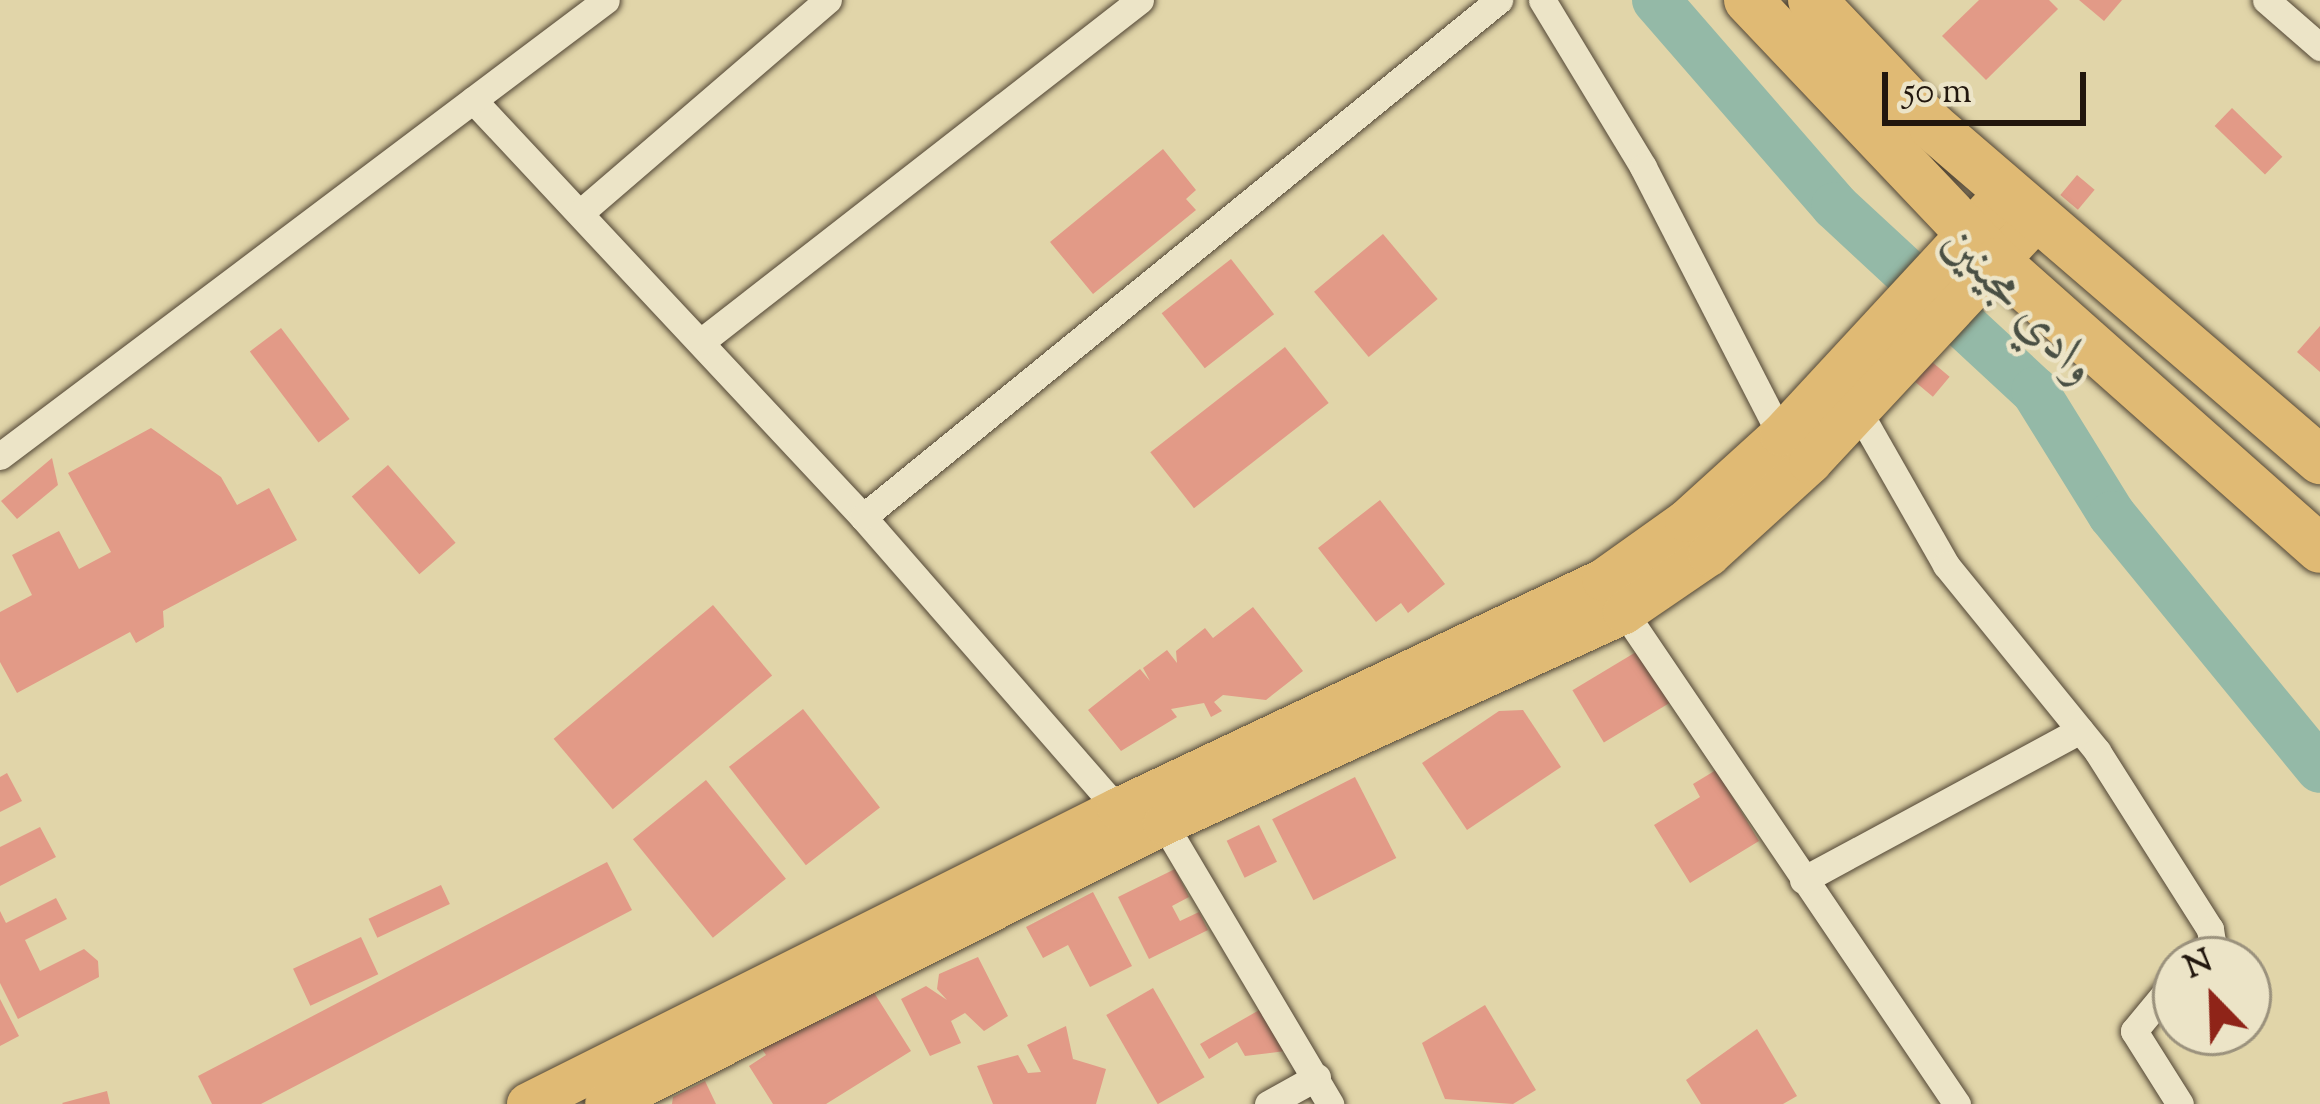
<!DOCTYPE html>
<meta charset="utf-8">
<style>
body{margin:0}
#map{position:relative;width:2320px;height:1104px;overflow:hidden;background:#e1d5a9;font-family:"Sorts Mill Goudy",Amiri,serif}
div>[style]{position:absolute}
.river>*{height:48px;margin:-24px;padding:0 24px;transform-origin:24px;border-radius:24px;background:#94b9a7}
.building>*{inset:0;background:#e29a87;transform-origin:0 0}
.roads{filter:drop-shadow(0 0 3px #524635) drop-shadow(0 0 3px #524635)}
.street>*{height:27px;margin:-13.5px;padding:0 13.5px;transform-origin:13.5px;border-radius:13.5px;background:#ece4c7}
.primary>*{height:42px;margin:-21px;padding:0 21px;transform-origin:21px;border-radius:21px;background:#e0ba74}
.highway>*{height:48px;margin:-24px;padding:0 24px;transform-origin:24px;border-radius:24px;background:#e0ba74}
span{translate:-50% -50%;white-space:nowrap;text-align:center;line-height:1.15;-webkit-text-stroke:9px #ece4c7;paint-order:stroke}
.water-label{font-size:51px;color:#4a5044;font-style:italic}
.north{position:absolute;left:2152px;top:936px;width:120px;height:120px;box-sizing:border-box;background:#ece4c7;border:3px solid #9b927d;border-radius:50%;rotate:337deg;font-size:33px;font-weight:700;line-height:48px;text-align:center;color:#22170e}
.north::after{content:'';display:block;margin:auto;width:42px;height:54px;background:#8f2418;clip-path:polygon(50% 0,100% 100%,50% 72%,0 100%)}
.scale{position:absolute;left:1882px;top:72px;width:204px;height:54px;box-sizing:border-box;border:6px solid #22170e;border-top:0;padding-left:15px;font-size:36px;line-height:42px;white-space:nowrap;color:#22170e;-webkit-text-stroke:9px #ece4c7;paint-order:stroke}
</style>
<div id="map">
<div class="river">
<div style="left:1656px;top:0;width:273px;rotate:49deg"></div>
<div style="left:1835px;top:206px;width:272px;rotate:42.8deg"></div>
<div style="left:2035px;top:391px;width:146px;rotate:58.2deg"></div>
<div style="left:2112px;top:515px;width:328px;rotate:50.7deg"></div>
</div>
<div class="building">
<div style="clip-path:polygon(1979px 0,2049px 0,2058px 9px,1986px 80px,1942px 36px)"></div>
<div style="clip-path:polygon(2079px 0,2122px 0,2104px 21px)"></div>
<div style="left:2232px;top:108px;width:70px;height:25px;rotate:44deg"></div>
<div style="clip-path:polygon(1163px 149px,1196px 190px,1186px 199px,1196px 210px,1093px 294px,1050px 242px)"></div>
<div style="left:2077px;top:175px;width:23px;height:26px;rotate:40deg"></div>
<div style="left:1383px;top:234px;width:85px;height:90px;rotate:50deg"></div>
<div style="left:1231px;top:259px;width:70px;height:88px;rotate:52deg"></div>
<div style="clip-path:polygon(2320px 326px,2320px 372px,2297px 352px)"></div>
<div style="left:281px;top:328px;width:114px;height:39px;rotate:53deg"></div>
<div style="left:1285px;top:347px;width:71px;height:171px;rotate:52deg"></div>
<div style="left:1932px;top:362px;width:23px;height:26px;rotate:40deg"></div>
<div style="clip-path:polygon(151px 428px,221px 477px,237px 505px,269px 488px,297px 540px,163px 611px,164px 627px,136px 643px,130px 632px,17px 693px,0 662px,0 612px,32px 595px,12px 555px,59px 531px,79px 569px,111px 552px,68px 473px)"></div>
<div style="clip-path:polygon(52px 458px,58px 485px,17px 519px,1px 501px)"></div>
<div style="left:388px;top:465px;width:103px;height:48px;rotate:49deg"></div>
<div style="clip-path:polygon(1380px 500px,1445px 584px,1408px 613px,1401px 603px,1376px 622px,1318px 548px)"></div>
<div style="left:713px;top:605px;width:92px;height:208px;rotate:50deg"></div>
<div style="clip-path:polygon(1253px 607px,1303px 671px,1266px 700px,1223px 695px,1214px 702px,1222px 711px,1211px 717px,1204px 703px,1171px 709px,1177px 717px,1121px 751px,1088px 710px,1140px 669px,1150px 681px,1143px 668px,1167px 650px,1177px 663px,1176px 651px,1205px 628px,1213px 638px)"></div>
<div style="left:1641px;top:649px;width:61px;height:80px;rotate:59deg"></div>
<div style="left:803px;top:709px;width:125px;height:94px;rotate:52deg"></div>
<div style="clip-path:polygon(1523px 710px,1561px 767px,1467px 830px,1422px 763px,1499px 711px)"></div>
<div style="clip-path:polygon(1716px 770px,1759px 841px,1690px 883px,1654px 825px,1700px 797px,1693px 784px)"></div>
<div style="clip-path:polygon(7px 773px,22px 801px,0 812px,0 777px)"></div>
<div style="left:1355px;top:777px;width:91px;height:93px;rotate:63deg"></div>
<div style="left:706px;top:780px;width:127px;height:94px;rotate:51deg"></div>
<div style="left:1259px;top:825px;width:41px;height:36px;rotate:64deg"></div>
<div style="clip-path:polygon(40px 827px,56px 857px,0 886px,0 847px)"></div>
<div style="clip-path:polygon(607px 862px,632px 910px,261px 1104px,212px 1104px,198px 1076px)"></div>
<div style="clip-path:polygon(1175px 869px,1189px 897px,1172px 906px,1180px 921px,1199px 912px,1208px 930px,1149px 959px,1118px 897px)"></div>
<div style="left:441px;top:885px;width:21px;height:80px;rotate:65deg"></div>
<div style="clip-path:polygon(1093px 892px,1132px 966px,1090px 987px,1068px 945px,1043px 958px,1026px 927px)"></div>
<div style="clip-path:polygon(56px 898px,67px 919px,25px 940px,40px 971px,84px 949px,98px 961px,99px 977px,18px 1019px,0 983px,0 911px,6px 923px)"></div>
<div style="left:361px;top:937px;width:41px;height:75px;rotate:65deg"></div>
<div style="clip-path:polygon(978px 957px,1008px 1016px,984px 1031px,965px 1013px,951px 1021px,961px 1043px,930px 1056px,901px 999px,926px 986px,947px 1000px,937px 989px,939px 974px)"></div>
<div style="left:1153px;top:988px;width:103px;height:54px;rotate:60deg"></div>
<div style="clip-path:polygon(873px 991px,911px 1051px,826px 1104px,773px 1104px,749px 1066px,766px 1055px,760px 1046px,819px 1010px,825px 1020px)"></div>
<div style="clip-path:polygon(0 999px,19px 1036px,0 1046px)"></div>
<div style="clip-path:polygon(1485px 1005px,1536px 1090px,1513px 1104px,1445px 1099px,1422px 1043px)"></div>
<div style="clip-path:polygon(1261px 1009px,1285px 1051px,1245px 1056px,1237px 1042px,1209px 1059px,1200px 1044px)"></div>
<div style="clip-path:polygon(1066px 1026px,1073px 1059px,1106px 1069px,1096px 1104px,993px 1104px,977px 1066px,1018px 1055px,1028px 1073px,1041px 1072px,1027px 1045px)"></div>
<div style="clip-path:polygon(1757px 1029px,1797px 1096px,1783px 1104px,1701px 1104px,1686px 1080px)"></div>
<div style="clip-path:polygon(705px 1081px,716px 1104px,672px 1104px,673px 1097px)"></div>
<div style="clip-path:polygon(107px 1091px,110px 1104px,63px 1104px,62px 1103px)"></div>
</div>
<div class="roads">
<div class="street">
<div style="left:1542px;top:0;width:195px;rotate:58.8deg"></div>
<div style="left:1643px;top:167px;width:301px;rotate:62.8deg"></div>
<div style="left:2266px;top:0;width:72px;rotate:41deg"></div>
<div style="left:473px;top:100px;width:571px;rotate:46.92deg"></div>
<div style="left:863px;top:517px;width:388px;rotate:48.9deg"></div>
<div style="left:580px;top:213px;width:327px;rotate:-40.7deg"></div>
<div style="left:702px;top:341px;width:555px;rotate:-37.9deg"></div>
<div style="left:1860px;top:414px;width:174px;rotate:60.3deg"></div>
<div style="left:1946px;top:565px;width:240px;rotate:50.9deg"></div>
<div style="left:2097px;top:751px;width:211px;rotate:57.6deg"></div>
<div style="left:2210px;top:929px;width:12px;rotate:81deg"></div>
<div style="left:2212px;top:941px;width:24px;rotate:128deg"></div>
<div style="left:0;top:456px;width:758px;rotate:-36.96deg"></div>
<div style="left:863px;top:517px;width:820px;rotate:-39.11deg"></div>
<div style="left:1618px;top:603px;width:605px;rotate:55.92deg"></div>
<div style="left:1164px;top:824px;width:326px;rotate:59.3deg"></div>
<div style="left:1803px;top:880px;width:315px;rotate:-28.4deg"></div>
<div style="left:2176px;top:980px;width:66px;rotate:129.5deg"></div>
<div style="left:2134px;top:1031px;width:86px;rotate:57.8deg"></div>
<div style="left:1268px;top:1104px;width:56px;rotate:-28.9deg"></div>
</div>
<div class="primary">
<div style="left:528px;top:1104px;width:660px;rotate:-26.57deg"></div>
<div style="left:1118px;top:809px;width:536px;rotate:-25.28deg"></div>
<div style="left:1603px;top:580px;width:102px;rotate:-35.4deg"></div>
<div style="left:1686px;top:521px;width:128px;rotate:-42.2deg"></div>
<div style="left:1781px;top:435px;width:334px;rotate:-47.2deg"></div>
<div style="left:606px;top:1104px;width:624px;rotate:-26.65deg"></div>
<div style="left:1164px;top:824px;width:506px;rotate:-24.64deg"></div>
<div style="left:1624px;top:613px;width:103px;rotate:-34.3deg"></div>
<div style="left:1709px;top:555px;width:137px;rotate:-42.3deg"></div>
<div style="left:1810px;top:463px;width:336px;rotate:-47deg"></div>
</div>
<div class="highway">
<div style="left:1748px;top:0;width:361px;rotate:46.5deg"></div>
<div style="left:1997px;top:262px;width:432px;rotate:41.6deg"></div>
<div style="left:1812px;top:0;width:175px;rotate:46.4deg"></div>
<div style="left:1933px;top:127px;width:511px;rotate:40.71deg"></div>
</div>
</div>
<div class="water-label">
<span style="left:2018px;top:307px;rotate:46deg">وادي مجينين</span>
</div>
<div class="north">N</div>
<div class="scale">50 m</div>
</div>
